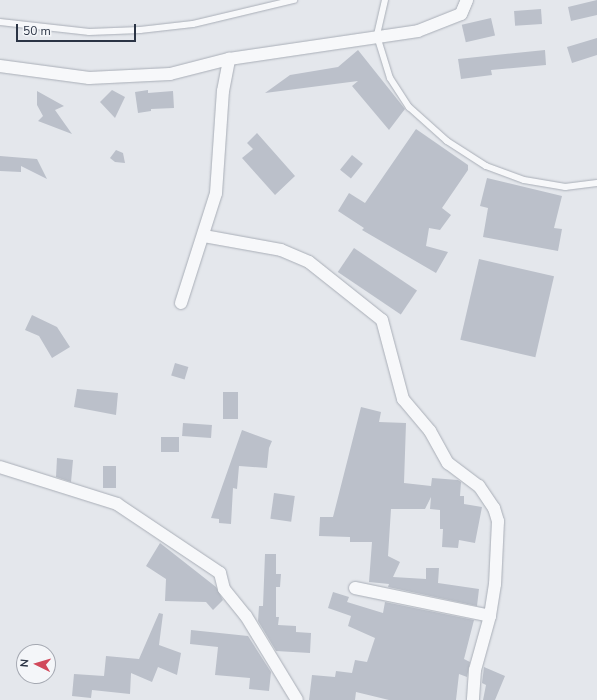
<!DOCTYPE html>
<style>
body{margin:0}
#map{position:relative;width:597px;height:700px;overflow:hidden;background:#e4e7ec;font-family:"Nunito Sans",sans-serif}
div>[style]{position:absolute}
.building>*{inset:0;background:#bbc0ca;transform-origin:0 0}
.roads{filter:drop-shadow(0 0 1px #a9aeb7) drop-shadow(0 0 1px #a9aeb7)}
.lane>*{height:6px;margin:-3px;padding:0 3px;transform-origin:3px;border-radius:3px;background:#f7f8fa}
.street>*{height:12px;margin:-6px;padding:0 6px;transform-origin:6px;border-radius:6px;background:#f7f8fa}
span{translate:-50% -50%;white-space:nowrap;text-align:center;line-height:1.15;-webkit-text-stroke:3.5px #f4f6f9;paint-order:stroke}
.north{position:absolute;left:16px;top:644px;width:40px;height:40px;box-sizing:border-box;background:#f4f6f9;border:1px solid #a4a8b1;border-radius:50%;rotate:275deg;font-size:11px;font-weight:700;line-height:16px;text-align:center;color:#2b3445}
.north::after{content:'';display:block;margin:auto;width:14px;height:18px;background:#d1495b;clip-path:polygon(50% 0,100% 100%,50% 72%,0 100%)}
.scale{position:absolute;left:16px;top:24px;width:120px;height:18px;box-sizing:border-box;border:2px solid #2b3445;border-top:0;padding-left:5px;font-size:12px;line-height:14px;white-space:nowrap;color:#2b3445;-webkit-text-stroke:3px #f4f6f9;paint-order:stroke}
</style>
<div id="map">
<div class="building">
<div style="clip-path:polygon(597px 0,597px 15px,571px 21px,568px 7px)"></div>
<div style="left:541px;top:9px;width:15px;height:27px;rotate:86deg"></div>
<div style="left:491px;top:18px;width:18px;height:30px;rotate:77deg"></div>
<div style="clip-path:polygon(597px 38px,597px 55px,572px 63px,567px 47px)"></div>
<div style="clip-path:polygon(358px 50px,405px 109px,389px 130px,352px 86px,358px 81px,265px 93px,290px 75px,338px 67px)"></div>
<div style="clip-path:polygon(545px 50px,546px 65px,491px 70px,492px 75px,461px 79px,458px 59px)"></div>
<div style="clip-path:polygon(112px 90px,125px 97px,115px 118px,100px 102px)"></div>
<div style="clip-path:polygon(148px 90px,148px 93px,173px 91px,174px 108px,151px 109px,151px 111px,138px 113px,135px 92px)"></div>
<div style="clip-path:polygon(37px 91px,64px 106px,55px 110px,72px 134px,38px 121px,43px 116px,37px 105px)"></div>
<div style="clip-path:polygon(416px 129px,468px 165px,468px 170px,442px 208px,451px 215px,440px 230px,429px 228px,426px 246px,448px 252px,436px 273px,362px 230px,364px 228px,338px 211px,349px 193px,365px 203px)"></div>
<div style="clip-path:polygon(257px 133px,295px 176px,275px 195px,242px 158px,253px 149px,247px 143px)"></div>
<div style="clip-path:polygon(116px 150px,123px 153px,125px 163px,115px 162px,110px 158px)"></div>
<div style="left:352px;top:155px;width:14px;height:19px;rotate:39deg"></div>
<div style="clip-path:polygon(0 156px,37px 159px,47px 179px,21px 166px,21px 172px,0 171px)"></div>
<div style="clip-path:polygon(487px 178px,562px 196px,554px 228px,562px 229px,558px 251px,483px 237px,488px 208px,480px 206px)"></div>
<div style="left:354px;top:248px;width:76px;height:29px;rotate:34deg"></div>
<div style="left:479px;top:259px;width:77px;height:83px;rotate:13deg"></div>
<div style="clip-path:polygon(32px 315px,57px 327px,70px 347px,52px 358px,39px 336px,25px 330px)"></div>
<div style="left:175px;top:363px;width:14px;height:13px;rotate:17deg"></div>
<div style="clip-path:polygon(77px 389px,118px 393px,116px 415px,74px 407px)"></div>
<div style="left:223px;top:392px;width:15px;height:27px"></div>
<div style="clip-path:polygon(361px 407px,381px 412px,379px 422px,406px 423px,404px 483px,431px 486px,432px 478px,458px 480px,461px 482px,460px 496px,464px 496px,464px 504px,482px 507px,475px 543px,459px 540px,458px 548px,442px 547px,443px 529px,440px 529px,440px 510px,430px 509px,431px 497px,425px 509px,391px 509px,388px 556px,400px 562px,393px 577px,426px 579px,426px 568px,439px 568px,438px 583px,479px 589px,477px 606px,388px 587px,389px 584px,369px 582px,372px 542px,350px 542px,350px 537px,319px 536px,320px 517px,333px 517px)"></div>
<div style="left:183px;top:423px;width:29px;height:13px;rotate:4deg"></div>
<div style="clip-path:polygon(242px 430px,272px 441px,269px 448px,267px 468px,239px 466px,237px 489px,233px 488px,231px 524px,219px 523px,219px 519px,211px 518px)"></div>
<div style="left:179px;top:437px;width:15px;height:18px;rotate:90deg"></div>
<div style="clip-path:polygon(57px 458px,73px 460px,71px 482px,56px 477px)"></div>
<div style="left:103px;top:466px;width:13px;height:22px"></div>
<div style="left:274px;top:493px;width:21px;height:26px;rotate:8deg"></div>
<div style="clip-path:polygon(160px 543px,216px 587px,223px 600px,213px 610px,206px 602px,165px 601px,166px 579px,146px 566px)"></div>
<div style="clip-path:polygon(265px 554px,276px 554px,276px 574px,281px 574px,280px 587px,276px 587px,276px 617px,279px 617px,278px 625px,296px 626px,296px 632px,311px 633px,310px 653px,276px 651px,258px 621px,259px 606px,263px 606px)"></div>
<div style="clip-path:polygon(333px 592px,349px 597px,347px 602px,383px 613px,385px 602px,474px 620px,464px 659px,470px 662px,467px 677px,459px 674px,456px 700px,389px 700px,356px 692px,355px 700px,309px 700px,312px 675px,335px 677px,336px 671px,352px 673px,355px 660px,367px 662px,375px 638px,348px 626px,351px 616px,328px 608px)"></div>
<div style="clip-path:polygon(159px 613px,163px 614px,159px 645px,181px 653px,177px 675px,158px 667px,152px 682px,131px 673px,130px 694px,92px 690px,91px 698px,72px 696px,74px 674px,104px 676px,106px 656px,139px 659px)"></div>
<div style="clip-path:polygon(191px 630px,248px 636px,271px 672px,269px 691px,249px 689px,250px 678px,215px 675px,218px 647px,190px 644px)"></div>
<div style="clip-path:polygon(484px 667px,505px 676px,495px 700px,483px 700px,486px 685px,482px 683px)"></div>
</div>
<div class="roads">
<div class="lane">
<div style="left:385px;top:0;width:37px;rotate:103deg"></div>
<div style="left:377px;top:36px;width:44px;rotate:72.8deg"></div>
<div style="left:390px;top:78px;width:35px;rotate:57deg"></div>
<div style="left:409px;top:107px;width:51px;rotate:41.8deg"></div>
<div style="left:447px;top:141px;width:46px;rotate:32.7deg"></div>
<div style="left:486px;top:166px;width:40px;rotate:20.2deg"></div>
<div style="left:524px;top:180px;width:42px;rotate:9.7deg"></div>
<div style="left:565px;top:187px;width:32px;rotate:-7deg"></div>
<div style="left:0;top:22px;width:90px;rotate:6.4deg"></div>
<div style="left:89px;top:32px;width:51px;rotate:-2.2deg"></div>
<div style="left:140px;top:30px;width:53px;rotate:-6.5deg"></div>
<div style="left:193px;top:24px;width:104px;rotate:-13.4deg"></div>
</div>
<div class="street">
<div style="left:467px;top:0;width:15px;rotate:113deg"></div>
<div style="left:461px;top:14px;width:15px;rotate:-67deg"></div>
<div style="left:0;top:66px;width:90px;rotate:7.7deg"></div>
<div style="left:89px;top:78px;width:81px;rotate:-2.8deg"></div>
<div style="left:170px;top:74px;width:61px;rotate:-14.3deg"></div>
<div style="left:229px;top:59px;width:191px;rotate:-8.4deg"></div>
<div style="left:418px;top:31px;width:46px;rotate:-21.6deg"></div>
<div style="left:204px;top:236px;width:78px;rotate:10.3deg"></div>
<div style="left:281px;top:250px;width:30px;rotate:23deg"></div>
<div style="left:309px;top:262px;width:93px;rotate:38.5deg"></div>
<div style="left:382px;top:320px;width:82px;rotate:75.1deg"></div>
<div style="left:403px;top:399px;width:42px;rotate:49.8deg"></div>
<div style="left:430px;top:431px;width:37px;rotate:61deg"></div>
<div style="left:448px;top:463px;width:39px;rotate:37deg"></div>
<div style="left:479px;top:486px;width:27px;rotate:56deg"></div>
<div style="left:494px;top:508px;width:14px;rotate:73deg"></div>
<div style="left:498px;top:521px;width:63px;rotate:92.7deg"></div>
<div style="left:495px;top:584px;width:32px;rotate:99deg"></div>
<div style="left:490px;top:616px;width:56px;rotate:105.5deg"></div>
<div style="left:475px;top:670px;width:30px;rotate:94deg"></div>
<div style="left:181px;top:303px;width:115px;rotate:-72.3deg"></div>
<div style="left:216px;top:193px;width:102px;rotate:-86.1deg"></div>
<div style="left:223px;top:91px;width:33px;rotate:-79deg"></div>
<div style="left:0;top:467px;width:123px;rotate:17.5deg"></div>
<div style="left:117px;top:504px;width:124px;rotate:33.8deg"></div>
<div style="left:220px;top:573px;width:16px;rotate:76deg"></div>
<div style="left:224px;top:589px;width:35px;rotate:51deg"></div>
<div style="left:246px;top:616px;width:98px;rotate:58.7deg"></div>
<div style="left:355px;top:588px;width:138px;rotate:11.7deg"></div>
</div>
</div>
<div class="north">N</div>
<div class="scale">50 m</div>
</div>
